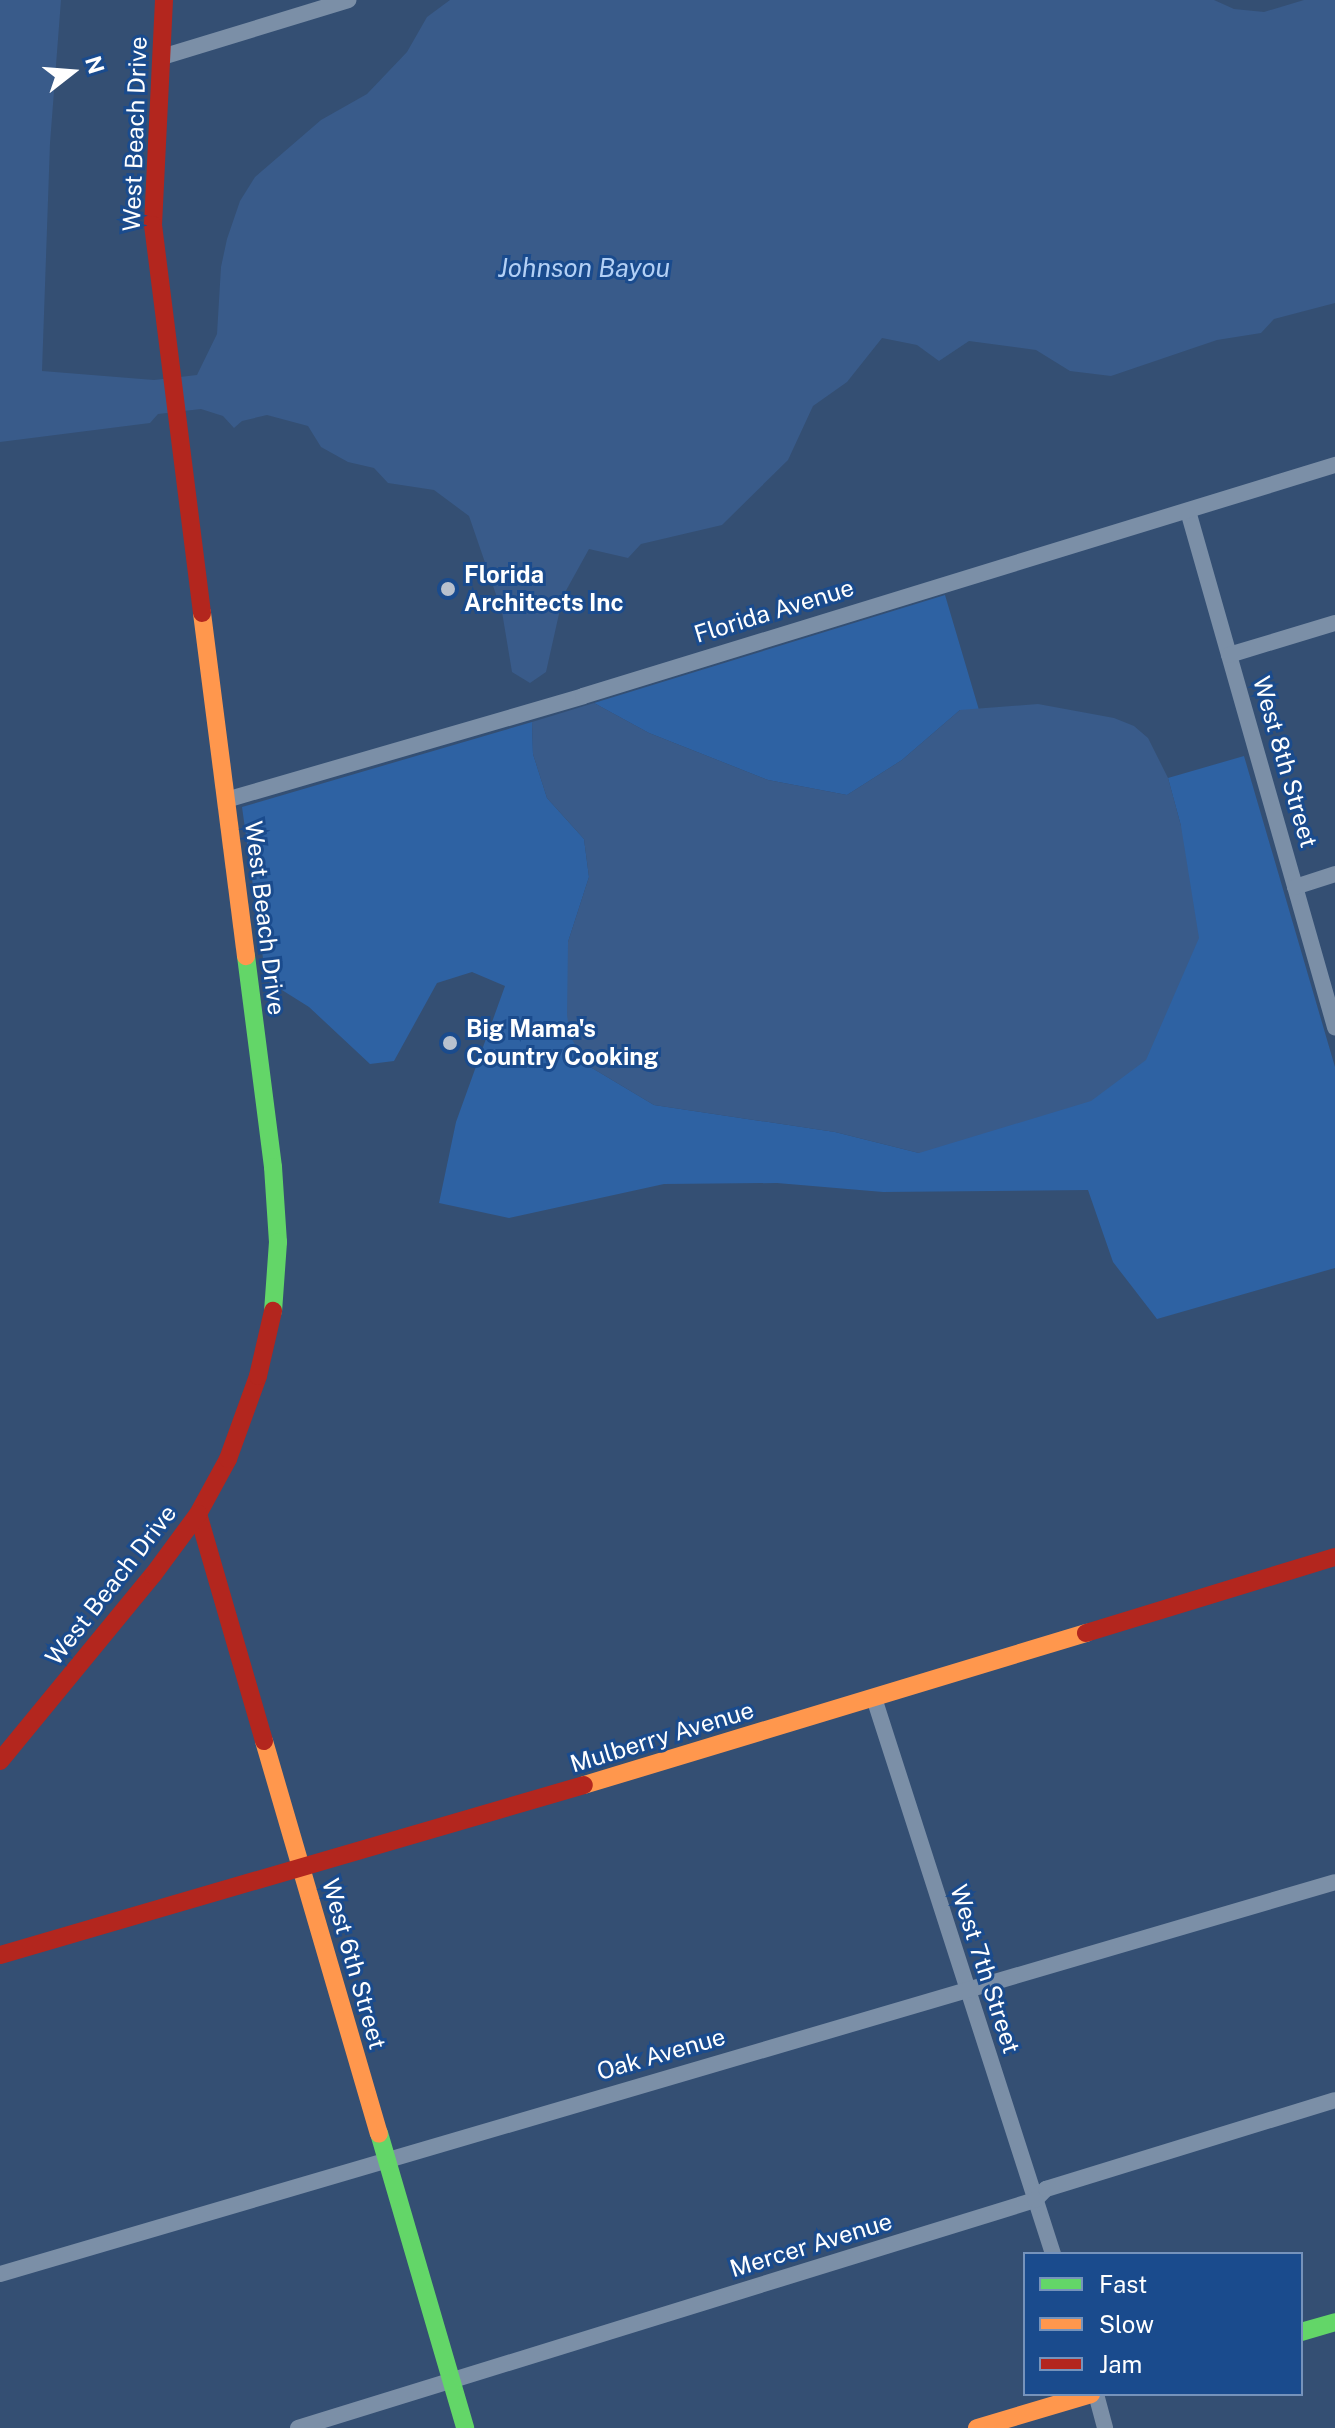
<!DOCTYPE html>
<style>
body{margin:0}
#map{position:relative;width:1335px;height:2428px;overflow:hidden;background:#344f73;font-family:"Public Sans",sans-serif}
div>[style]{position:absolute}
.green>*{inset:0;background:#2e62a3}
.water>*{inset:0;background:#395b8a}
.street>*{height:16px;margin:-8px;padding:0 8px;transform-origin:8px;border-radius:8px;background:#7b8fa7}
.fast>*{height:18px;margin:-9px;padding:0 9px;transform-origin:9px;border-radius:9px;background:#63d668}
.slow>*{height:18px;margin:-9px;padding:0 9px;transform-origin:9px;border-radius:9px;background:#ff974d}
.jam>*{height:18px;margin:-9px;padding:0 9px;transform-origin:9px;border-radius:9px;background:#b3261e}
.dots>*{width:22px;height:22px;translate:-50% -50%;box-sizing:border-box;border:4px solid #1a4b8d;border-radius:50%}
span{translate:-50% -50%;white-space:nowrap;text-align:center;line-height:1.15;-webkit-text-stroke:6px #1a4b8d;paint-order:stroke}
.street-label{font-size:24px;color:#fff}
.poi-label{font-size:24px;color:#fff;font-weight:700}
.left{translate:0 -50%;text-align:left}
.water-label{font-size:26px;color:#b3d0f5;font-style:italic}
.legend{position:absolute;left:1023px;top:2252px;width:280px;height:144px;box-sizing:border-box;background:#1a4b8d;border:2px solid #7693bb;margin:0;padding:10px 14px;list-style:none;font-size:24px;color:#fff}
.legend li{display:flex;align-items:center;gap:16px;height:40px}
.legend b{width:40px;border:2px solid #7693bb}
.north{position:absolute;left:32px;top:32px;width:80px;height:80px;-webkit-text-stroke:6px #1a4b8d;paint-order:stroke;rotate:73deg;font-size:22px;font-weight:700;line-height:32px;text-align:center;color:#fff}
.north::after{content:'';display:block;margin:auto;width:28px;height:36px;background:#fff;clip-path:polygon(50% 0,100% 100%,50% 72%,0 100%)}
</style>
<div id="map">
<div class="green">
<div style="clip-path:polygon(945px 595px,979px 710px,960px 710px,902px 760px,847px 795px,768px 780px,649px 733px,594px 703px)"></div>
<div style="clip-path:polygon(532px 722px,533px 754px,547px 798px,584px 839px,589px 877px,568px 942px,587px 1065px,654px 1105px,835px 1132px,919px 1153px,1181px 826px,1168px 778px,1244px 756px,1335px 1067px,1335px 1268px,1157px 1319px,1113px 1262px,1088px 1190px,883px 1192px,777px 1183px,664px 1184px,509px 1218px,439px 1203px,456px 1122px,505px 986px,472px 972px,437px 983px,394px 1061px,370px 1064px,309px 1007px,266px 980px,242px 807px)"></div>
</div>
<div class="water">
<div style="clip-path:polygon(0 0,61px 0,50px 143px,42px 371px,154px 380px,197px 375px,217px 334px,221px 267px,227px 239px,240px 201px,255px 177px,321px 120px,367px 94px,407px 52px,427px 17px,450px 0,1214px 0,1234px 9px,1264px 12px,1304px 0,1335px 0,1335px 303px,1274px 319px,1261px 333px,1217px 340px,1111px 376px,1070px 371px,1036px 350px,969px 341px,939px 361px,917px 345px,882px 338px,847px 382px,813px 406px,788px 460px,722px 525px,641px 544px,628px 558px,589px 549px,563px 596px,546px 672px,530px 683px,512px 672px,502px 612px,469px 516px,434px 490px,388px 483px,374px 468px,348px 462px,321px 447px,308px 426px,267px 415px,242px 421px,234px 428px,223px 416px,201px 409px,158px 414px,150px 423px,0 442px)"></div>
<div style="clip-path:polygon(594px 703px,649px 733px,768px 780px,847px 795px,902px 760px,960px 710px,1038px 704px,1114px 718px,1134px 726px,1148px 738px,1168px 778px,1181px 826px,1199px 938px,1146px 1060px,1091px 1101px,919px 1153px,835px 1132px,654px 1105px,587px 1065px,570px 1036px,567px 1015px,568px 942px,589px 877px,584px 839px,547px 798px,533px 754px,532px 722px)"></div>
</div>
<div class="street">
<div style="left:162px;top:57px;width:195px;rotate:-17deg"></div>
<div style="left:1188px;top:511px;width:537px;rotate:74.1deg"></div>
<div style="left:1229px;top:655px;width:111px;rotate:-16.8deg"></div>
<div style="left:226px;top:800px;width:372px;rotate:-16.2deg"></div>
<div style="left:583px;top:696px;width:787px;rotate:-17.08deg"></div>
<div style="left:1295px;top:887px;width:42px;rotate:-18deg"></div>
<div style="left:874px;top:1698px;width:584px;rotate:72.15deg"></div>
<div style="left:0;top:2274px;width:1391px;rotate:-16.36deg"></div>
<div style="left:1096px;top:2394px;width:35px;rotate:75deg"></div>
<div style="left:298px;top:2428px;width:771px;rotate:-17.19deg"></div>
<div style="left:1035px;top:2200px;width:16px;rotate:-45deg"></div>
<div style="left:1046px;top:2189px;width:302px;rotate:-17.1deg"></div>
</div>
<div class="fast">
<div style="left:246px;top:956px;width:213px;rotate:82.7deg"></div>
<div style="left:273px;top:1167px;width:75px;rotate:86.2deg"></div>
<div style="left:278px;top:1242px;width:69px;rotate:94.1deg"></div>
<div style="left:379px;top:2133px;width:307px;rotate:73.7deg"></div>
<div style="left:1301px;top:2332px;width:35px;rotate:-16deg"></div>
</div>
<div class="slow">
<div style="left:202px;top:613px;width:346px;rotate:82.7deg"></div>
<div style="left:264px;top:1741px;width:409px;rotate:73.7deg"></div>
<div style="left:584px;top:1785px;width:525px;rotate:-16.85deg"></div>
<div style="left:977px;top:2428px;width:119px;rotate:-16.6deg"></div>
</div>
<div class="jam">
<div style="left:164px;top:0;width:225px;rotate:92.8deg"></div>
<div style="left:153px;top:225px;width:391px;rotate:82.8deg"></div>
<div style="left:1086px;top:1633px;width:260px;rotate:-17deg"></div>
<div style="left:264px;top:1741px;width:236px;rotate:-106.2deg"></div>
<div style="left:198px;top:1514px;width:63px;rotate:-61.4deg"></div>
<div style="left:228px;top:1459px;width:88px;rotate:-70.1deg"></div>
<div style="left:258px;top:1376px;width:67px;rotate:-77deg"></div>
<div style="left:0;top:1761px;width:241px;rotate:-50.6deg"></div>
<div style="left:153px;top:1575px;width:76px;rotate:-53.6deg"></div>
<div style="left:0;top:1955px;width:608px;rotate:-16.23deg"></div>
</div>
<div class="dots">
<div style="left:448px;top:589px;background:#b8c1ce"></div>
<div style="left:450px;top:1043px;background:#b8c1ce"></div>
</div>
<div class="street-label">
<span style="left:135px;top:134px;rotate:-88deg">West Beach Drive</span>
<span style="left:774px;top:611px;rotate:-17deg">Florida Avenue</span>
<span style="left:1285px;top:762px;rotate:74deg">West 8th Street</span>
<span style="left:265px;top:918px;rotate:83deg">West Beach Drive</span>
<span style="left:111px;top:1585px;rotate:-52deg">West Beach Drive</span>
<span style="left:662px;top:1737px;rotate:-17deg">Mulberry Avenue</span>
<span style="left:354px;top:1964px;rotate:74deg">West 6th Street</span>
<span style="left:985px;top:1969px;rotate:72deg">West 7th Street</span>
<span style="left:661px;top:2054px;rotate:-16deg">Oak Avenue</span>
<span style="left:811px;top:2245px;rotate:-17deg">Mercer Avenue</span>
</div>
<div class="poi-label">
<span class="left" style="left:464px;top:589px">Florida<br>Architects Inc</span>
<span class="left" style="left:466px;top:1043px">Big Mama's<br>Country Cooking</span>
</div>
<div class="water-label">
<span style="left:584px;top:268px">Johnson Bayou</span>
</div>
<ul class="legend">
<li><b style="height:10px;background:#63d668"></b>Fast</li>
<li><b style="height:10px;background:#ff974d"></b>Slow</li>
<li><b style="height:10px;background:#b3261e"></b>Jam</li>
</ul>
<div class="north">N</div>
</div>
